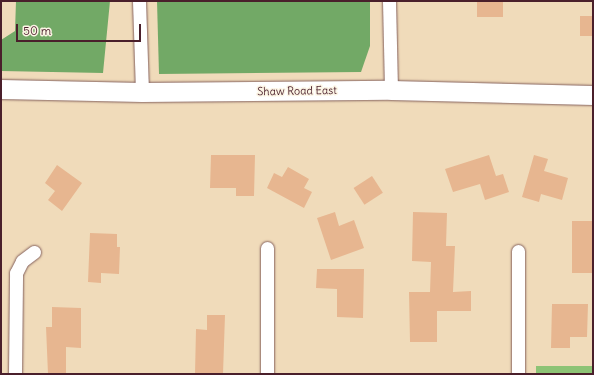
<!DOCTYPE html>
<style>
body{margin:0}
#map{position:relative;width:594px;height:375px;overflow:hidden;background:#f0dbba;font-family:Delius,sans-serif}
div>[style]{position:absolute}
.green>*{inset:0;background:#8dc375;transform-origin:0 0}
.forest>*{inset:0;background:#72a966}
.building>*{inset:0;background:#e7b690;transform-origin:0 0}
.roads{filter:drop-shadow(0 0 1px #84615d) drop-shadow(0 0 1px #84615d)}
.street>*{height:13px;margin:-6.5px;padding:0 6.5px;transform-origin:6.5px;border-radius:6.5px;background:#fff}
.secondary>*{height:19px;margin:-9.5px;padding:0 9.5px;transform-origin:9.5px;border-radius:9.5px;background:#fff}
span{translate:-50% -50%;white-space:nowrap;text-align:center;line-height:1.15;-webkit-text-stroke:3px #fcf5e5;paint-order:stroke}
.street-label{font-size:11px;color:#4a1f2b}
.frame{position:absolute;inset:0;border:2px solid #4a1f2b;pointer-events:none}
.scale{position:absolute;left:16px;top:24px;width:125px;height:18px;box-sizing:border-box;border:2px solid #4a1f2b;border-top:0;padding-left:5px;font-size:12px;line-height:14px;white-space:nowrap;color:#4a1f2b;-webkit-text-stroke:3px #fcf5e5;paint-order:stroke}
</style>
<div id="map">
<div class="green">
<div style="left:536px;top:366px;width:57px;height:8px"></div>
</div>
<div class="forest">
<div style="clip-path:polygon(16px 1px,110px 1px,103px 73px,1px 71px,1px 40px,15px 31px)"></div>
<div style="clip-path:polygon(157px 1px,370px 1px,370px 46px,361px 72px,159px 74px)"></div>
</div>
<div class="building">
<div style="left:477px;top:1px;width:26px;height:16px"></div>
<div style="left:580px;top:16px;width:13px;height:20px"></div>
<div style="clip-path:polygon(211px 155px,255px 155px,254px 196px,236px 196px,236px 188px,210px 188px)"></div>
<div style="clip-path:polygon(489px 155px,496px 176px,503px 174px,509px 192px,485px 200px,480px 184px,453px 192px,445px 169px)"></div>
<div style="clip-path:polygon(534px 155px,548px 159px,544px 171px,568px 178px,562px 200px,541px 194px,539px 202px,522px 197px)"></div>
<div style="clip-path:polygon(57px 165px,82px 183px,62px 211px,48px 200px,55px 191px,45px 183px)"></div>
<div style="clip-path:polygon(288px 167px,309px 179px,304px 188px,312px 192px,304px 208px,267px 188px,274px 173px,282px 177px)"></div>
<div style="left:372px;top:176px;width:20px;height:22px;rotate:57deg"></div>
<div style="clip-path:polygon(335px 212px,339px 226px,354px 220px,364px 248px,331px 260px,317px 218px)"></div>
<div style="clip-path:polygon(413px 212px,447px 213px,446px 246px,455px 246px,453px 292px,471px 291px,471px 311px,437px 311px,437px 342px,410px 342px,409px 292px,430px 292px,431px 262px,412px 261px)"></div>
<div style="left:572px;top:221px;width:21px;height:52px"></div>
<div style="clip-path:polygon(90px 233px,117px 234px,117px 247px,120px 247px,119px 274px,101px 273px,101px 283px,88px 282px)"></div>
<div style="clip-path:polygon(317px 269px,364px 269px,363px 318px,337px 317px,337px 289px,316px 288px)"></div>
<div style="clip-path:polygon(552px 304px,588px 304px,587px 337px,570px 337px,570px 348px,551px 348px)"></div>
<div style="clip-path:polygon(52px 307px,81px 308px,81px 348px,66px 347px,66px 374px,48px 374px,46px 327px,52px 327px)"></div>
<div style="clip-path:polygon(207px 315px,225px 315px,223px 374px,195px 374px,196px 329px,207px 330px)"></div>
</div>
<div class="roads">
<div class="street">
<div style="left:139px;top:1px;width:91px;rotate:88.1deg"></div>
<div style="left:389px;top:1px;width:89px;rotate:88.7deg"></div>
<div style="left:267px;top:248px;width:126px;rotate:90deg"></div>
<div style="left:15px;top:374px;width:101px;rotate:-89.4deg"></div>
<div style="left:16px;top:273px;width:13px;rotate:-63deg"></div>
<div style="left:22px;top:261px;width:15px;rotate:-37deg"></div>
<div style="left:518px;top:374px;width:123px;rotate:-90deg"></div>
</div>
<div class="secondary">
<div style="left:1px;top:89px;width:141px;rotate:1.2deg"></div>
<div style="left:142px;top:92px;width:249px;rotate:-0.5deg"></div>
<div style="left:391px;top:90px;width:202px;rotate:1.4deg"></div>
</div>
</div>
<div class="street-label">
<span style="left:297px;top:91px;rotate:-1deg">Shaw Road East</span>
</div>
<div class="frame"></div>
<div class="scale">50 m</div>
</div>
